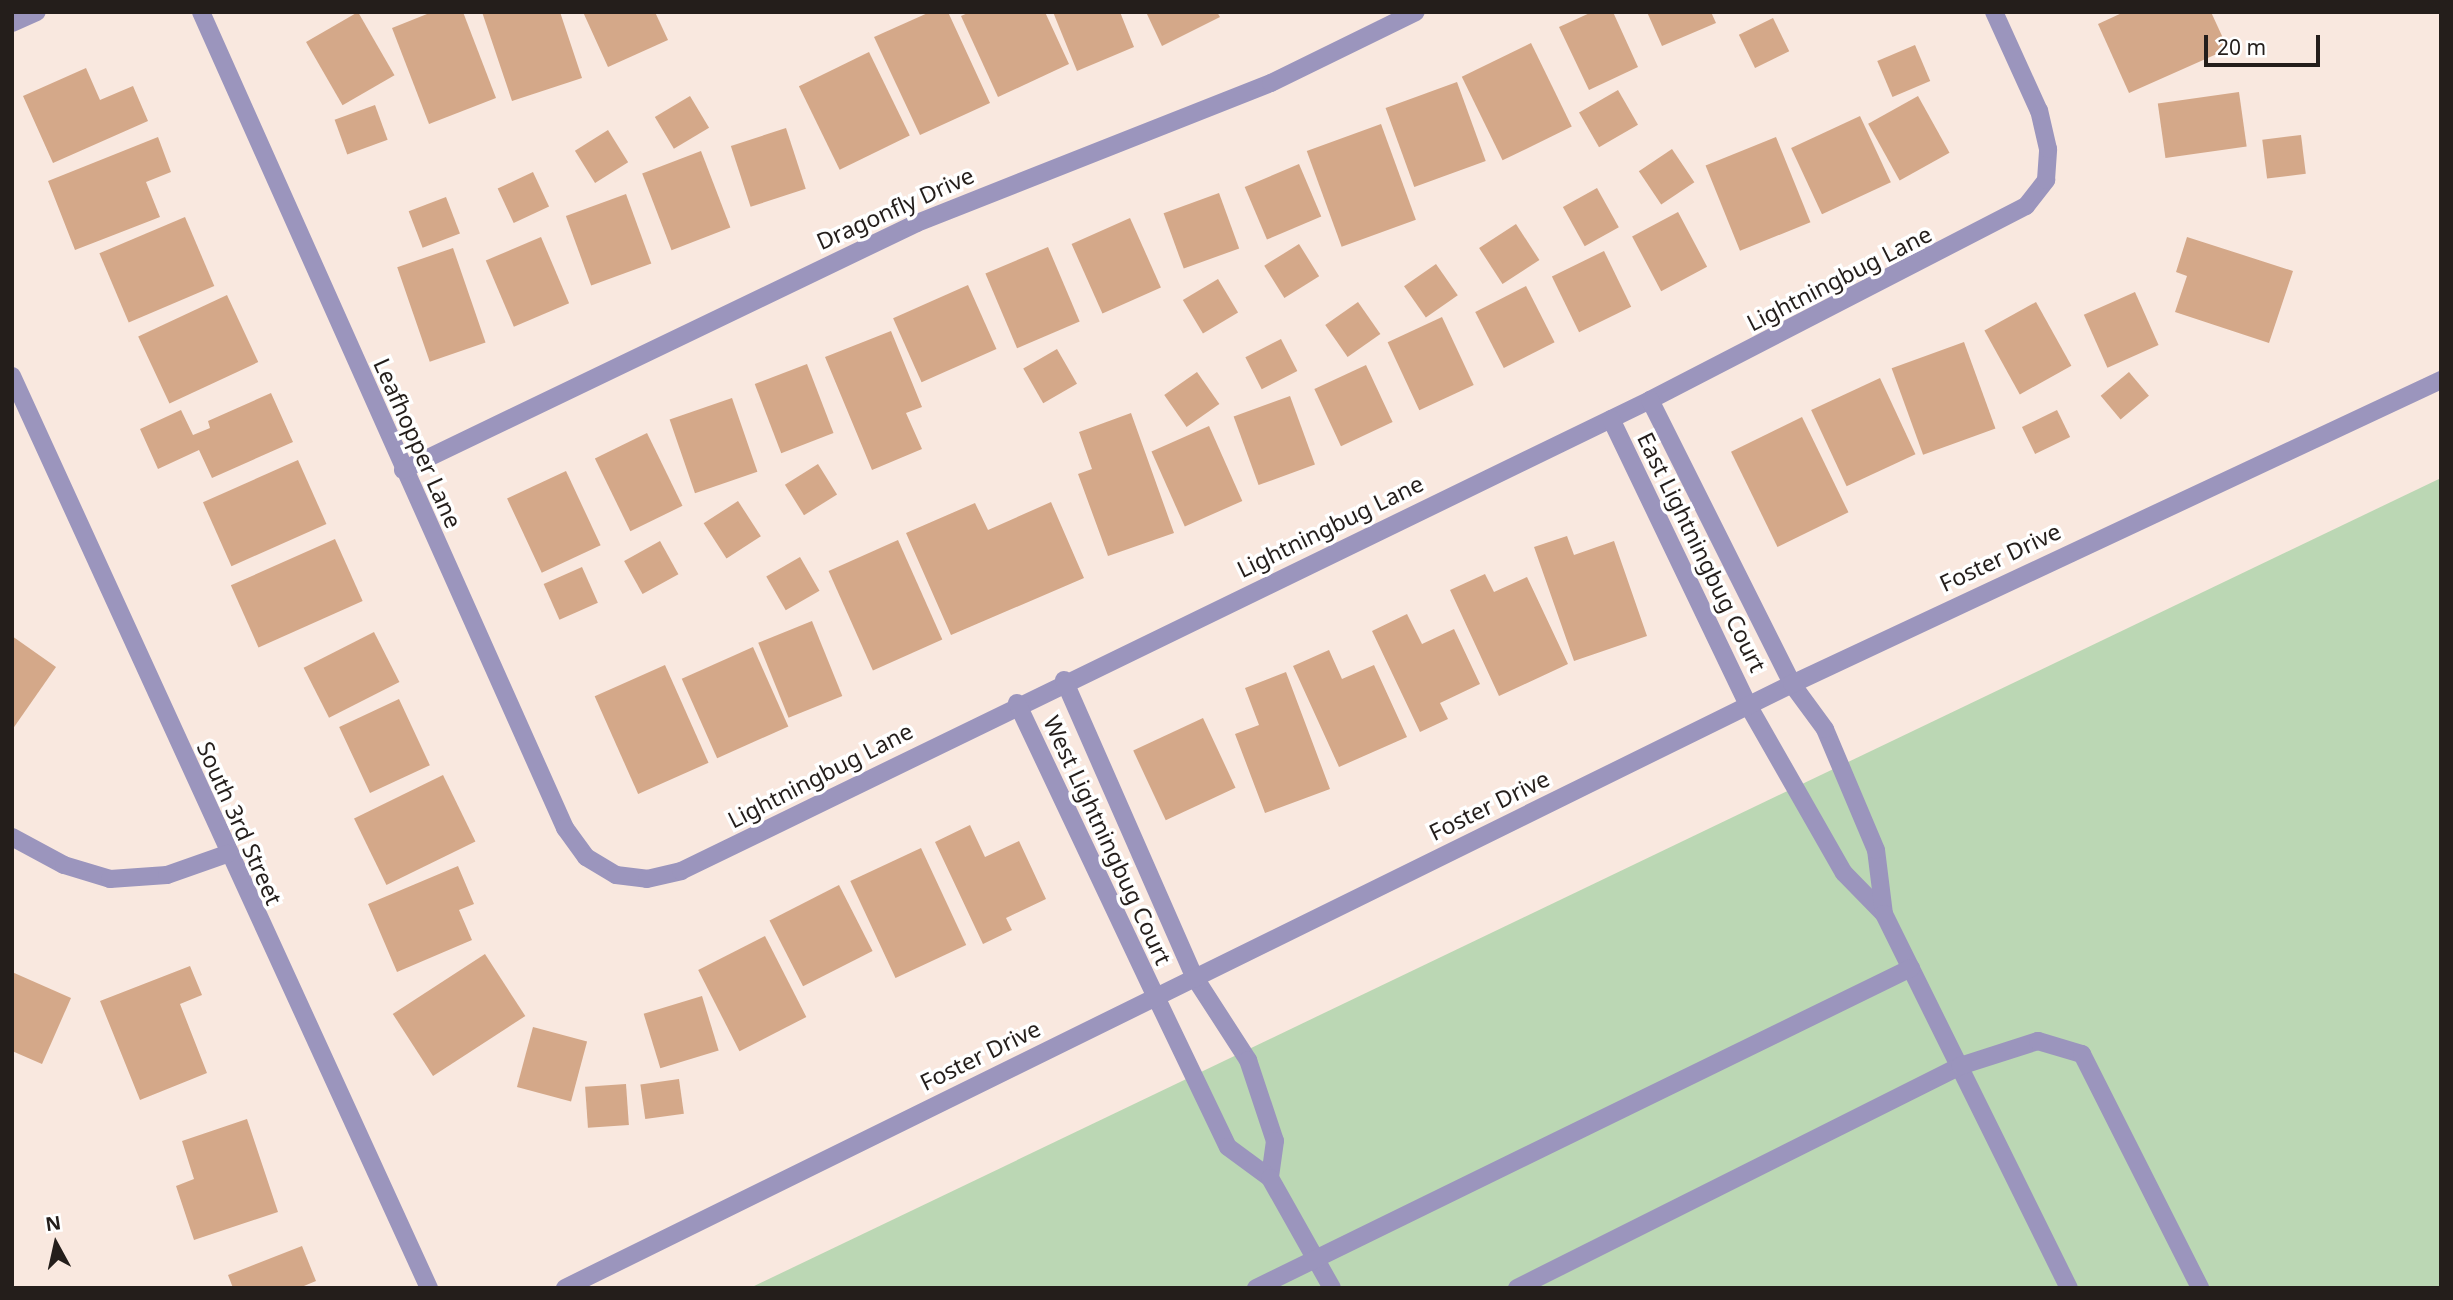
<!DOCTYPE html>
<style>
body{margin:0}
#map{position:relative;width:2453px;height:1300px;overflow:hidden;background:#f9e8df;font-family:"Noto Sans",sans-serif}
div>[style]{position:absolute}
.green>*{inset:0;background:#bbd7b4}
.building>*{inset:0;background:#d4a889;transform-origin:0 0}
.service>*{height:18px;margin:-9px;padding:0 9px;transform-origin:9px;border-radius:9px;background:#9b95bd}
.minor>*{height:18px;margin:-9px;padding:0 9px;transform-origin:9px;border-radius:9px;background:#9b95bd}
.tertiary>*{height:18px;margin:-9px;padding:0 9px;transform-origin:9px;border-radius:9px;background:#9b95bd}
span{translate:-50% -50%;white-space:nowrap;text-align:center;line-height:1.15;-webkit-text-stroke:7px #fff;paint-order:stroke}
.street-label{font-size:23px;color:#241e1b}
.frame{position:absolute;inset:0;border:14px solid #241e1b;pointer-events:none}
.north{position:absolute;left:21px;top:1209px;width:70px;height:70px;-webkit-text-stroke:5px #fff;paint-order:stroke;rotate:352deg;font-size:19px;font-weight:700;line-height:28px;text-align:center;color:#241e1b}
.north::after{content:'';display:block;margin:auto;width:24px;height:32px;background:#241e1b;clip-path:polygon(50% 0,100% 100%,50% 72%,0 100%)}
.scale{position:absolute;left:2204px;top:35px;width:116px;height:32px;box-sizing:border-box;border:4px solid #241e1b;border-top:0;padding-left:9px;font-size:21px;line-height:24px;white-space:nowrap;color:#241e1b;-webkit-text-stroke:5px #fff;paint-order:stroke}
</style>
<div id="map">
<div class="green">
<div style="clip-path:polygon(2441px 478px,2441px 1288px,750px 1288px)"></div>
</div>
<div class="building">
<div style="left:358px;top:12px;width:73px;height:60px;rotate:60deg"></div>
<div style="clip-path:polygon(432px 12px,463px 12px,496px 98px,429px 124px,392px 28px)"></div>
<div style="clip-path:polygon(482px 12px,560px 12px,582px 78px,512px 101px)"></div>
<div style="clip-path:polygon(583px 12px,655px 12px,668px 40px,608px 67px)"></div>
<div style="clip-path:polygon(930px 12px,948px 12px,990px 103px,920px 135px,874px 37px)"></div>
<div style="clip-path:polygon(970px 12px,1045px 12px,1069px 64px,998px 97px,961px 16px)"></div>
<div style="clip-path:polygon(1053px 12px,1120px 12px,1134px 47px,1077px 71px)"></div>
<div style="clip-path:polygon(1146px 12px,1217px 12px,1220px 17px,1162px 46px)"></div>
<div style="clip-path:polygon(1592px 12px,1613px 12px,1638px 67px,1589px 90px,1559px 27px)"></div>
<div style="clip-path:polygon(1647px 12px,1711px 12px,1716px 23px,1662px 46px)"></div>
<div style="clip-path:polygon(2124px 12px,2211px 12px,2228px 49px,2129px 93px,2098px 24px)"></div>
<div style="left:1773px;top:18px;width:37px;height:38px;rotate:64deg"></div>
<div style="left:1531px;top:43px;width:93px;height:77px;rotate:64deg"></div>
<div style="left:1915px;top:45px;width:39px;height:41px;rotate:67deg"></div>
<div style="left:869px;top:52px;width:93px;height:78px;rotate:64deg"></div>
<div style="clip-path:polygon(86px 68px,100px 100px,133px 86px,148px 121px,53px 163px,23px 96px)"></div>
<div style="left:1457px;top:82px;width:84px;height:76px;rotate:70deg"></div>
<div style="left:1618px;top:90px;width:40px;height:45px;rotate:60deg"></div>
<div style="left:2239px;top:92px;width:55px;height:82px;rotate:82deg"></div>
<div style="left:690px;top:96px;width:37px;height:41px;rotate:59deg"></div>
<div style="left:1918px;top:96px;width:65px;height:57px;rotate:61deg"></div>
<div style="left:375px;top:105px;width:37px;height:43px;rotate:70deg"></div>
<div style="left:1860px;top:116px;width:73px;height:76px;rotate:65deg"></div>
<div style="left:1381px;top:124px;width:102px;height:79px;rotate:70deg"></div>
<div style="left:786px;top:128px;width:64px;height:58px;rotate:72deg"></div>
<div style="left:608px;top:130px;width:38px;height:39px;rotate:58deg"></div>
<div style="left:2301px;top:135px;width:39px;height:39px;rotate:83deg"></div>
<div style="clip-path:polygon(158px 137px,171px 172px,146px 182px,160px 217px,75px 250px,48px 181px)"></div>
<div style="left:1776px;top:137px;width:92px;height:76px;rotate:68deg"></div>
<div style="left:1672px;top:149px;width:40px;height:40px;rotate:56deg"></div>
<div style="left:701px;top:151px;width:82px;height:63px;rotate:69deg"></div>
<div style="left:1299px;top:164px;width:57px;height:59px;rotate:67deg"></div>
<div style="left:533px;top:172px;width:38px;height:39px;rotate:65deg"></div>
<div style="left:1597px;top:188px;width:45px;height:39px;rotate:61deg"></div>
<div style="left:1219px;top:193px;width:59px;height:59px;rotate:70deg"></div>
<div style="left:626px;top:194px;width:74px;height:64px;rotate:70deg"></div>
<div style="left:446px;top:197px;width:39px;height:40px;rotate:69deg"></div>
<div style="left:1678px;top:212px;width:62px;height:52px;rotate:62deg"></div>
<div style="left:185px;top:217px;width:75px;height:93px;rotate:67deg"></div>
<div style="left:1130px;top:218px;width:76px;height:64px;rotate:66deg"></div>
<div style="left:1516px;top:224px;width:43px;height:44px;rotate:57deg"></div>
<div style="left:541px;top:237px;width:72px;height:60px;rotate:67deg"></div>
<div style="clip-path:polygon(2187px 237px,2293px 271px,2269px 343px,2175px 312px,2187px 276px,2176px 272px)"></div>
<div style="left:1299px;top:244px;width:38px;height:41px;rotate:58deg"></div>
<div style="left:1048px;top:247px;width:81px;height:68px;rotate:67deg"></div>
<div style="left:453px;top:248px;width:100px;height:59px;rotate:71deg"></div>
<div style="left:1604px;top:251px;width:62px;height:58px;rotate:64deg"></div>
<div style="left:1436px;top:264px;width:38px;height:39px;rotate:55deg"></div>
<div style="left:1218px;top:279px;width:39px;height:41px;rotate:59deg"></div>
<div style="left:968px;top:285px;width:70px;height:82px;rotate:66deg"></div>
<div style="left:1526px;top:286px;width:63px;height:57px;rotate:63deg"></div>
<div style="left:2135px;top:292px;width:58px;height:56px;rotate:66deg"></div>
<div style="left:227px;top:295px;width:74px;height:98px;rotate:65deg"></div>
<div style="left:1358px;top:302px;width:39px;height:40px;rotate:55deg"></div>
<div style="left:2036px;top:302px;width:73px;height:59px;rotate:61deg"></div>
<div style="left:1442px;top:317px;width:75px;height:60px;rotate:65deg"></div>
<div style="clip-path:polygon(891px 331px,922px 407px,906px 413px,922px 449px,872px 470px,825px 357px)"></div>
<div style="left:1281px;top:339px;width:36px;height:40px;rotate:63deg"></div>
<div style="left:1964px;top:342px;width:92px;height:77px;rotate:70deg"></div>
<div style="left:1057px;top:349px;width:40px;height:39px;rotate:60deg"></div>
<div style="left:807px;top:364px;width:74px;height:56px;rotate:69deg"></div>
<div style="left:1366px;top:365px;width:63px;height:57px;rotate:65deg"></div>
<div style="left:1197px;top:372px;width:39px;height:40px;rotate:55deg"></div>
<div style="left:2129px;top:372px;width:31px;height:37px;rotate:50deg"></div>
<div style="left:1880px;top:378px;width:84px;height:76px;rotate:65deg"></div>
<div style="clip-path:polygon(271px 393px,293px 442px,212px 478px,199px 450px,158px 469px,140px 429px,181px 410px,193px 435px,210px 428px,208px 421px)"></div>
<div style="left:1290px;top:396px;width:73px;height:60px;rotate:70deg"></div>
<div style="left:732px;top:398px;width:78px;height:66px;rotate:71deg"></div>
<div style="left:2057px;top:410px;width:30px;height:39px;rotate:64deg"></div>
<div style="clip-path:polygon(1131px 413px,1174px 533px,1108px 556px,1078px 474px,1092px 469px,1079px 432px)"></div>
<div style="left:1802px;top:417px;width:106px;height:79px;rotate:64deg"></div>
<div style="left:1209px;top:426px;width:82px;height:63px;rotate:66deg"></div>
<div style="left:647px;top:433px;width:81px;height:58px;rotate:64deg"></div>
<div style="left:298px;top:460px;width:70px;height:104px;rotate:66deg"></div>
<div style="left:818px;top:464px;width:36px;height:39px;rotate:58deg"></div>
<div style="left:566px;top:471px;width:82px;height:65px;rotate:65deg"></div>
<div style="left:738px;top:501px;width:42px;height:41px;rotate:57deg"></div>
<div style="clip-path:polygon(1051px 502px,1084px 578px,951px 635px,906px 533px,975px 503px,988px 530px)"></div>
<div style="clip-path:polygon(1567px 536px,1574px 555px,1614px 541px,1647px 636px,1574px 661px,1534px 547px)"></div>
<div style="left:335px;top:539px;width:68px;height:114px;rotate:66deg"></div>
<div style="left:898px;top:540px;width:109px;height:76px;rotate:66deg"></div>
<div style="left:660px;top:541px;width:38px;height:41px;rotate:61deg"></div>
<div style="left:800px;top:557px;width:39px;height:39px;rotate:60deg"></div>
<div style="left:582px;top:567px;width:39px;height:42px;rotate:66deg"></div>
<div style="clip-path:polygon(1485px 574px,1494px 592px,1527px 577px,1568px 664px,1499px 696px,1450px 590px)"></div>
<div style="clip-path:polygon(1407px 614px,1422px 644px,1454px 629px,1480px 684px,1440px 703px,1448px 719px,1420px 732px,1372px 631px)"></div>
<div style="left:812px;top:621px;width:81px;height:58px;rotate:68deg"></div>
<div style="left:374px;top:632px;width:56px;height:79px;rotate:63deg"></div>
<div style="clip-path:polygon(12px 636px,56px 667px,12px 730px)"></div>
<div style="left:753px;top:647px;width:87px;height:78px;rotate:66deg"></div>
<div style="clip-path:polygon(1329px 650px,1342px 679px,1374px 665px,1407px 737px,1339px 767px,1293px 666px)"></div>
<div style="left:665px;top:665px;width:107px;height:77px;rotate:66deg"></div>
<div style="clip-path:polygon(1286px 672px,1330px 789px,1265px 813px,1235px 734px,1259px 725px,1245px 688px)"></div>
<div style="left:399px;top:699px;width:73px;height:66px;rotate:65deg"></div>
<div style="left:1203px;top:718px;width:77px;height:77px;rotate:65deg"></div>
<div style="left:443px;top:775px;width:74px;height:99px;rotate:64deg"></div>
<div style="clip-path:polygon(970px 825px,985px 857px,1019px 841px,1046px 899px,1006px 918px,1012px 930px,983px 944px,935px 842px)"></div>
<div style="left:921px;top:848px;width:107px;height:78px;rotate:65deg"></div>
<div style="clip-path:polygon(458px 866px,474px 904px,459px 910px,472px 940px,397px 972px,368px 904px)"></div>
<div style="left:839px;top:885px;width:74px;height:78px;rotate:63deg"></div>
<div style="left:765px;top:936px;width:91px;height:75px;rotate:63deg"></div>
<div style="left:485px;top:954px;width:74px;height:110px;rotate:57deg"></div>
<div style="clip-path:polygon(190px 966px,202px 995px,180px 1004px,207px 1073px,140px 1100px,100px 1001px)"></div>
<div style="clip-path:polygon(12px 972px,71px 998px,42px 1064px,12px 1051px)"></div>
<div style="left:702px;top:996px;width:57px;height:61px;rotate:73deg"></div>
<div style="left:533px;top:1027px;width:56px;height:62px;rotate:15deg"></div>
<div style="left:679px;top:1079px;width:35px;height:39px;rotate:82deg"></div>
<div style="left:626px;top:1084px;width:41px;height:41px;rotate:86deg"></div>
<div style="clip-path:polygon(247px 1119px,278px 1212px,194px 1240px,176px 1186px,194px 1179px,182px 1141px)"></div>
<div style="clip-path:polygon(302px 1246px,316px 1281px,299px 1288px,233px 1288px,228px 1275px)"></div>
</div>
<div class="service">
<div style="left:1748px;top:705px;width:193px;rotate:60.3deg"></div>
<div style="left:1844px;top:873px;width:57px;rotate:45.7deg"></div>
<div style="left:1884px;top:914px;width:64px;rotate:-97.1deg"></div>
<div style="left:1876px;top:850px;width:131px;rotate:-112.9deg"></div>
<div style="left:1825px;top:729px;width:56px;rotate:-126.3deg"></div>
<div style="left:1884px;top:914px;width:417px;rotate:63.7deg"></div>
<div style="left:1195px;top:978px;width:98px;rotate:57.1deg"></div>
<div style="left:1248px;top:1060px;width:85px;rotate:71.6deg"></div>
<div style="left:1275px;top:1141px;width:37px;rotate:98deg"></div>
<div style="left:1156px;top:997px;width:166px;rotate:64.4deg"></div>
<div style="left:1228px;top:1147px;width:52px;rotate:36.4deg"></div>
<div style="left:1270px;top:1178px;width:126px;rotate:60.6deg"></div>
<div style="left:1256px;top:1288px;width:729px;rotate:-26.04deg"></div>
<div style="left:1517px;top:1288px;width:496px;rotate:-26.6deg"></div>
<div style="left:1960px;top:1066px;width:82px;rotate:-17.8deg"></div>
<div style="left:2038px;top:1041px;width:46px;rotate:16.5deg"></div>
<div style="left:2082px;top:1054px;width:262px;rotate:63.2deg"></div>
</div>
<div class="minor">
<div style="left:201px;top:12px;width:894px;rotate:65.96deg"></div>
<div style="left:565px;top:828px;width:36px;rotate:54deg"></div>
<div style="left:586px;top:857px;width:35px;rotate:31deg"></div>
<div style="left:616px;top:875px;width:31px;rotate:7deg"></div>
<div style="left:647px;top:879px;width:35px;rotate:-13deg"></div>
<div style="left:681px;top:871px;width:1077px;rotate:-25.92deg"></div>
<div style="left:1650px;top:400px;width:423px;rotate:-27.3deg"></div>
<div style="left:2026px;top:206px;width:33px;rotate:-52deg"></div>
<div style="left:2046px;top:180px;width:31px;rotate:-86deg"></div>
<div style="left:2048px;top:149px;width:39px;rotate:-103deg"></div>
<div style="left:2039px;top:111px;width:109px;rotate:-114.4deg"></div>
<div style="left:12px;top:23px;width:27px;rotate:-24deg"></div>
<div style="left:12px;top:376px;width:1003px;rotate:65.43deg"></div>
<div style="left:1650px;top:400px;width:318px;rotate:63.4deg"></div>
<div style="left:1611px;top:419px;width:317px;rotate:64.4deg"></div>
<div style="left:403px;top:470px;width:570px;rotate:-25.67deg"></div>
<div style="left:917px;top:223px;width:381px;rotate:-21.6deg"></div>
<div style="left:1271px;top:83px;width:161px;rotate:-26.1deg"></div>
<div style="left:1064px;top:680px;width:326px;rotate:66.3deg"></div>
<div style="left:1017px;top:703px;width:325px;rotate:64.7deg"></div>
<div style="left:12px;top:837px;width:59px;rotate:28.3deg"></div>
<div style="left:64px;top:865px;width:48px;rotate:16.9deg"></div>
<div style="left:110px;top:879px;width:57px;rotate:-4deg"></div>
<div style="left:167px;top:875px;width:64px;rotate:-19.3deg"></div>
</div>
<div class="tertiary">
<div style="left:565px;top:1288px;width:1368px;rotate:-26.21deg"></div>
<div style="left:1792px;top:684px;width:717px;rotate:-25.1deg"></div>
</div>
<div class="street-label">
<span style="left:895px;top:208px;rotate:-24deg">Dragonfly Drive</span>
<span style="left:1839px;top:278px;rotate:-27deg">Lightningbug Lane</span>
<span style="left:418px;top:443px;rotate:66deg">Leafhopper Lane</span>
<span style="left:1330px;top:526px;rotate:-26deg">Lightningbug Lane</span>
<span style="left:1702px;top:552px;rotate:64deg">East Lightningbug Court</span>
<span style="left:2000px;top:557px;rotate:-25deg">Foster Drive</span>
<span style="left:820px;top:775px;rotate:-27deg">Lightningbug Lane</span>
<span style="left:1489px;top:805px;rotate:-26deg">Foster Drive</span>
<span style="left:240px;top:823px;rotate:66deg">South 3rd Street</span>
<span style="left:1108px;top:840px;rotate:65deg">West Lightningbug Court</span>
<span style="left:980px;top:1055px;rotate:-26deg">Foster Drive</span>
</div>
<div class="frame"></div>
<div class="north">N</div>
<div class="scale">20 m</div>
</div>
